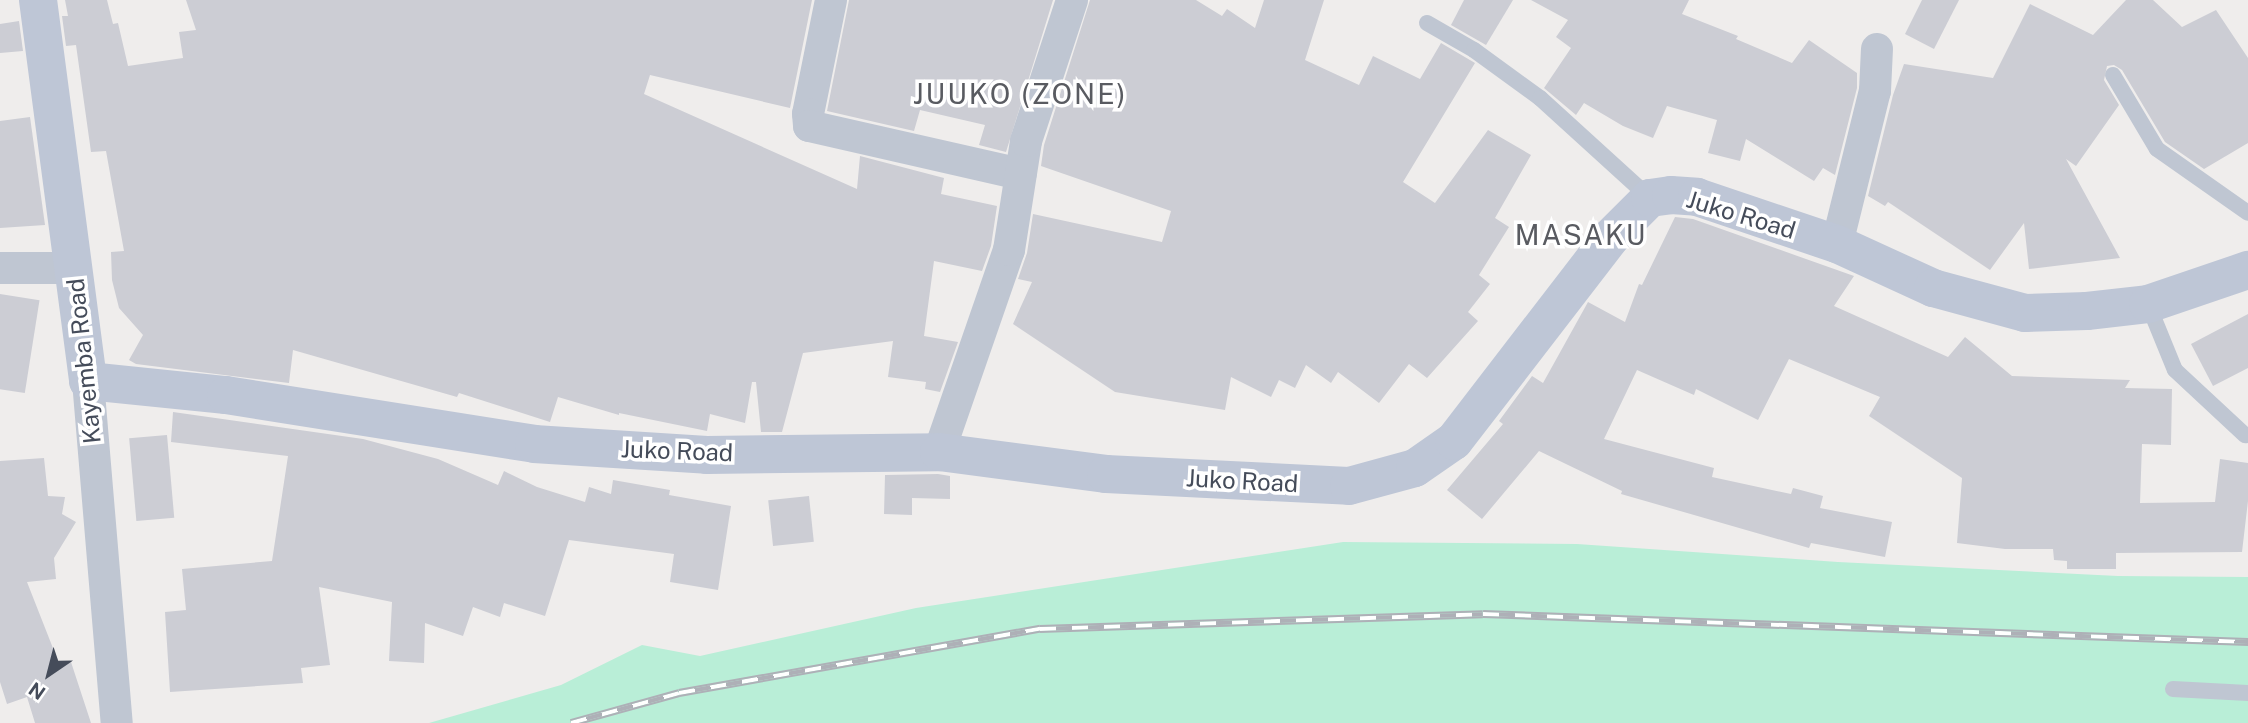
<!DOCTYPE html>
<style>
body{margin:0}
#map{position:relative;width:2248px;height:723px;overflow:hidden;background:#efedec;font-family:"Public Sans",sans-serif}
div>[style]{position:absolute}
.green>*{inset:0;background:#b9eed7}
.building>*{inset:0;background:#cccdd4;transform-origin:0 0}
.lane>*{height:16px;margin:-8px;padding:0 8px;transform-origin:8px;border-radius:8px;background:#bfc6d2}
.street>*{height:32px;margin:-16px;padding:0 16px;transform-origin:16px;border-radius:16px;background:#bfc6d2}
.secondary>*{height:38px;margin:-19px;padding:0 19px;transform-origin:19px;border-radius:19px;background:#bec6d6}
.rail>*{height:8px;margin-top:-4px;transform-origin:0;background:repeating-linear-gradient(90deg,#fff 0 16px,#aeb0b7 0 32px);box-sizing:border-box;border-block:2px solid #aeb0b7}
span{translate:-50% -50%;white-space:nowrap;text-align:center;line-height:1.15;-webkit-text-stroke:7px #fff;paint-order:stroke}
.street-label{font-size:24px;color:#454c5a}
.quarter-label{font-size:28px;color:#595b61;letter-spacing:2px}
.north{position:absolute;left:14px;top:639px;width:70px;height:70px;-webkit-text-stroke:5px #fff;paint-order:stroke;rotate:215deg;font-size:19px;font-weight:700;line-height:28px;text-align:center;color:#454c5a}
.north::after{content:'';display:block;margin:auto;width:24px;height:32px;background:#454c5a;clip-path:polygon(50% 0,100% 100%,50% 72%,0 100%)}
</style>
<div id="map">
<div class="green">
<div style="clip-path:polygon(1343px 542px,1577px 544px,1838px 562px,2118px 576px,2248px 577px,2248px 723px,429px 723px,561px 685px,642px 645px,700px 656px,916px 608px)"></div>
</div>
<div class="building">
<div style="clip-path:polygon(65px 0,107px 0,113px 24px,118px 23px,128px 66px,183px 58px,179px 32px,196px 30px,186px 0,812px 0,790px 108px,650px 75px,644px 94px,857px 189px,860px 156px,944px 178px,941px 194px,997px 206px,991px 246px,982px 271px,934px 261px,924px 336px,958px 342px,940px 392px,925px 389px,926px 382px,888px 377px,893px 341px,803px 353px,782px 432px,761px 432px,756px 382px,752px 382px,745px 423px,710px 414px,707px 431px,619px 413px,619px 415px,558px 397px,550px 422px,459px 393px,457px 397px,293px 350px,289px 383px,136px 364px,129px 360px,143px 335px,119px 308px,112px 280px,111px 252px,124px 251px,106px 151px,91px 152px,76px 45px,66px 46px,62px 16px,68px 16px)"></div>
<div style="clip-path:polygon(849px 0,1053px 0,1006px 152px,979px 145px,985px 125px,920px 110px,914px 131px,827px 111px)"></div>
<div style="clip-path:polygon(1090px 0,1196px 0,1222px 16px,1227px 9px,1255px 28px,1264px 0,1324px 0,1305px 60px,1359px 85px,1373px 56px,1420px 79px,1441px 43px,1475px 63px,1403px 182px,1435px 203px,1488px 130px,1531px 155px,1495px 218px,1509px 227px,1479px 275px,1490px 284px,1468px 312px,1478px 321px,1427px 378px,1409px 364px,1379px 403px,1338px 372px,1331px 383px,1306px 365px,1295px 388px,1279px 380px,1271px 397px,1231px 377px,1225px 410px,1115px 392px,1013px 324px,1032px 282px,1018px 279px,1027px 253px,1033px 214px,1162px 242px,1171px 211px,1041px 166px,1044px 145px)"></div>
<div style="clip-path:polygon(1464px 0,1513px 0,1486px 45px,1451px 25px)"></div>
<div style="clip-path:polygon(1531px 0,1689px 0,1682px 14px,1738px 36px,1736px 39px,1792px 63px,1809px 40px,1857px 73px,1857px 88px,1835px 175px,1823px 168px,1814px 181px,1746px 139px,1740px 161px,1708px 153px,1717px 120px,1667px 106px,1653px 138px,1623px 126px,1584px 103px,1576px 115px,1544px 88px,1571px 48px,1556px 37px,1568px 20px)"></div>
<div style="clip-path:polygon(1922px 0,1959px 0,1934px 49px,1905px 34px)"></div>
<div style="clip-path:polygon(2126px 0,2153px 0,2182px 27px,2216px 10px,2248px 58px,2248px 143px,2204px 169px,2165px 142px,2122px 70px,2114px 65px,2107px 66px,2104px 80px,2119px 105px,2076px 166px,2066px 159px,2120px 258px,2029px 269px,2024px 223px,1990px 270px,1888px 202px,1885px 206px,1868px 196px,1893px 95px,1904px 64px,1993px 78px,2030px 4px,2093px 35px)"></div>
<div style="clip-path:polygon(19px 21px,23px 51px,0 53px,0 24px)"></div>
<div style="clip-path:polygon(30px 117px,45px 225px,0 228px,0 121px)"></div>
<div style="clip-path:polygon(1675px 217px,1693px 219px,1854px 276px,1834px 306px,1948px 357px,1965px 337px,2012px 376px,2130px 380px,2125px 388px,2172px 389px,2171px 445px,2142px 444px,2140px 503px,2215px 502px,2220px 459px,2248px 463px,2248px 501px,2242px 552px,2116px 553px,2116px 569px,2067px 569px,2067px 561px,2054px 560px,2053px 549px,2005px 549px,1957px 543px,1962px 478px,1869px 416px,1880px 397px,1789px 359px,1758px 420px,1696px 389px,1694px 395px,1637px 370px,1604px 439px,1714px 468px,1712px 477px,1791px 494px,1793px 488px,1823px 496px,1820px 508px,1892px 522px,1885px 557px,1811px 543px,1809px 548px,1621px 494px,1622px 491px,1539px 451px,1482px 519px,1447px 490px,1503px 424px,1499px 421px,1532px 376px,1543px 383px,1588px 302px,1625px 322px,1639px 284px,1642px 285px)"></div>
<div style="left:0;top:294px;width:40px;height:94px;rotate:9deg"></div>
<div style="clip-path:polygon(2248px 314px,2248px 368px,2213px 386px,2191px 344px)"></div>
<div style="clip-path:polygon(173px 412px,363px 439px,438px 459px,498px 485px,504px 471px,537px 487px,585px 502px,589px 487px,611px 494px,613px 480px,670px 490px,669px 495px,731px 506px,718px 590px,670px 582px,674px 554px,569px 540px,545px 616px,504px 603px,500px 617px,473px 607px,463px 636px,425px 623px,424px 663px,389px 661px,392px 602px,319px 587px,330px 665px,301px 668px,303px 683px,170px 692px,165px 612px,186px 610px,182px 569px,272px 561px,288px 456px,171px 442px)"></div>
<div style="left:167px;top:435px;width:83px;height:38px;rotate:85deg"></div>
<div style="clip-path:polygon(44px 458px,48px 496px,65px 497px,62px 514px,76px 522px,54px 558px,56px 579px,27px 582px,60px 666px,71px 662px,91px 723px,35px 723px,27px 697px,7px 704px,0 682px,0 461px)"></div>
<div style="clip-path:polygon(938px 474px,950px 476px,950px 499px,912px 498px,912px 515px,884px 514px,885px 475px)"></div>
<div style="left:809px;top:496px;width:46px;height:41px;rotate:84deg"></div>
</div>
<div class="lane">
<div style="left:1427px;top:23px;width:54px;rotate:29.9deg"></div>
<div style="left:1474px;top:50px;width:82px;rotate:36deg"></div>
<div style="left:1540px;top:98px;width:149px;rotate:42.3deg"></div>
<div style="left:2113px;top:75px;width:86px;rotate:59.3deg"></div>
<div style="left:2157px;top:149px;width:111px;rotate:35.1deg"></div>
<div style="left:2148px;top:304px;width:71px;rotate:67.8deg"></div>
<div style="left:2175px;top:370px;width:96px;rotate:42.9deg"></div>
<div style="left:2173px;top:689px;width:75px;rotate:3.1deg"></div>
</div>
<div class="street">
<div style="left:831px;top:0;width:116px;rotate:101.4deg"></div>
<div style="left:808px;top:114px;width:12px;rotate:85deg"></div>
<div style="left:809px;top:126px;width:217px;rotate:12.8deg"></div>
<div style="left:1837px;top:244px;width:158px;rotate:-76.1deg"></div>
<div style="left:1875px;top:91px;width:42px;rotate:-87.3deg"></div>
<div style="left:0;top:268px;width:75px"></div>
<div style="left:88px;top:381px;width:343px;rotate:85.2deg"></div>
<div style="left:939px;top:452px;width:214px;rotate:-70.9deg"></div>
<div style="left:1009px;top:250px;width:110px;rotate:-81.1deg"></div>
<div style="left:1026px;top:141px;width:148px;rotate:-71.9deg"></div>
</div>
<div class="secondary">
<div style="left:38px;top:0;width:384px;rotate:82.5deg"></div>
<div style="left:88px;top:381px;width:139px;rotate:5.8deg"></div>
<div style="left:226px;top:395px;width:312px;rotate:9deg"></div>
<div style="left:534px;top:444px;width:173px;rotate:3.6deg"></div>
<div style="left:707px;top:455px;width:232px;rotate:-0.7deg"></div>
<div style="left:939px;top:452px;width:168px;rotate:7.5deg"></div>
<div style="left:1106px;top:474px;width:243px;rotate:2.8deg"></div>
<div style="left:1349px;top:486px;width:68px;rotate:-15.3deg"></div>
<div style="left:1415px;top:468px;width:47px;rotate:-34.7deg"></div>
<div style="left:1454px;top:441px;width:257px;rotate:-52.4deg"></div>
<div style="left:1611px;top:237px;width:55px;rotate:-45deg"></div>
<div style="left:1650px;top:198px;width:21px;rotate:-8deg"></div>
<div style="left:1671px;top:195px;width:26px;rotate:4deg"></div>
<div style="left:1697px;top:197px;width:148px;rotate:18.6deg"></div>
<div style="left:1837px;top:244px;width:106px;rotate:24.6deg"></div>
<div style="left:1933px;top:288px;width:95px;rotate:15.2deg"></div>
<div style="left:2025px;top:313px;width:62px;rotate:-1.8deg"></div>
<div style="left:2087px;top:311px;width:61px;rotate:-6.5deg"></div>
<div style="left:2148px;top:304px;width:106px;rotate:-18.8deg"></div>
</div>
<div class="rail">
<div style="left:571px;top:723px;width:112px;rotate:-15.5deg"></div>
<div style="left:679px;top:693px;width:367px;rotate:-10.1deg"></div>
<div style="left:1040px;top:629px;width:443px;rotate:-1.9deg"></div>
<div style="left:1483px;top:614px;width:766px;rotate:2.1deg"></div>
</div>
<div class="street-label">
<span style="left:1741px;top:215px;rotate:17deg">Juko Road</span>
<span style="left:84px;top:361px;rotate:-96deg">Kayemba Road</span>
<span style="left:677px;top:451px;rotate:2deg">Juko Road</span>
<span style="left:1242px;top:481px;rotate:3deg">Juko Road</span>
</div>
<div class="quarter-label">
<span style="left:1020px;top:94px">JUUKO (ZONE)</span>
<span style="left:1581px;top:235px">MASAKU</span>
</div>
<div class="north">N</div>
</div>
